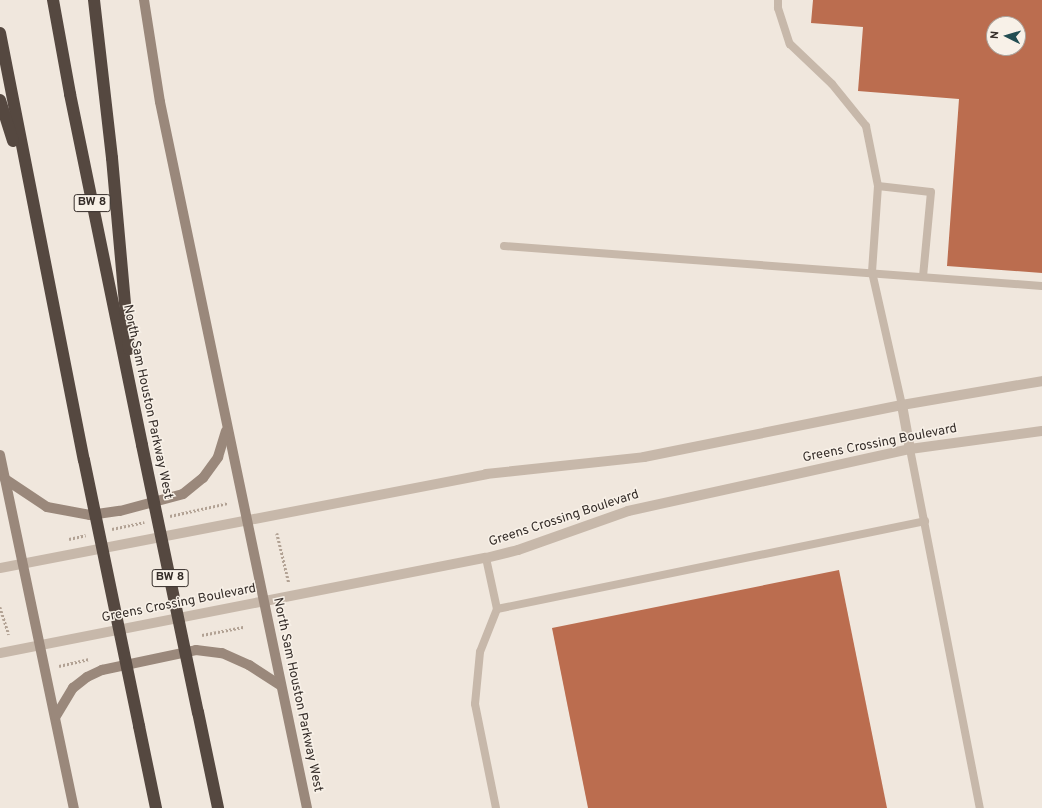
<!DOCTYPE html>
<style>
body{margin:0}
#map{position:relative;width:1042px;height:808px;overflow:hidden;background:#f0e7dd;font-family:Overpass,sans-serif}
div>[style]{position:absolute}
.building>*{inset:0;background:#bb6d4f}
.path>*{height:2.5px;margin-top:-1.25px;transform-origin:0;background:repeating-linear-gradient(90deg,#b2a294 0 2px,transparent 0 4px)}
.service>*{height:8px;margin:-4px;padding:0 4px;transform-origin:4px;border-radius:4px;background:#c7b8aa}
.minor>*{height:10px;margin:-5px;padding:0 5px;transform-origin:5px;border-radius:5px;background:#c7b8aa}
.tertiary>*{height:10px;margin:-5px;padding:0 5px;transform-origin:5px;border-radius:5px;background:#c7b8aa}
.secondary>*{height:10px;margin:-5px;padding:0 5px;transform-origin:5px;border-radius:5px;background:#9a887b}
.motorway>*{height:12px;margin:-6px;padding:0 6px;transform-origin:6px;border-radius:6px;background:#554840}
.motorway-bridge>*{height:12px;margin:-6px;padding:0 6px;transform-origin:6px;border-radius:6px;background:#554840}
span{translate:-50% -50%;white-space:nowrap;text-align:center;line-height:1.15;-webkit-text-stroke:3px #f8f1e8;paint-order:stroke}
.shield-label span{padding:1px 3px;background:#f8f1e8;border:1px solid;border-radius:3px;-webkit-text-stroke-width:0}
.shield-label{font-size:12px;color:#352d29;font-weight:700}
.street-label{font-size:13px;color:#352d29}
.north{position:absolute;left:986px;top:16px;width:40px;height:40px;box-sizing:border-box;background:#f8f1e8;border:1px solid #aaa39c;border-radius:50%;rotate:275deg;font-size:11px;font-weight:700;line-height:16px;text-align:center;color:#352d29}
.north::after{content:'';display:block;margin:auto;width:14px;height:18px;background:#224d52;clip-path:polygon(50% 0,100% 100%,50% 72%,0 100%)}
</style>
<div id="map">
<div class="building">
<div style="clip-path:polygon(evenodd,813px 0,1042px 0,1042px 273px,947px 266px,959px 99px,858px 91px,863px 27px,811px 23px,813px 0,994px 24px,1018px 24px,1018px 48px,994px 48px,994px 24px)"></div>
<div style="clip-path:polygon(839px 570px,887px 808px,588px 808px,552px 628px)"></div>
</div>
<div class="path">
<div style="left:170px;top:516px;width:59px;rotate:-12.6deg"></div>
<div style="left:112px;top:529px;width:33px;rotate:-12deg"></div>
<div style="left:277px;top:533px;width:51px;rotate:76.5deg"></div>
<div style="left:69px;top:539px;width:17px;rotate:-13deg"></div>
<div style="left:0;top:607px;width:29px;rotate:72deg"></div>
<div style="left:202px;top:635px;width:42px;rotate:-11deg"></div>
<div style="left:59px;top:666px;width:31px;rotate:-13deg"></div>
</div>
<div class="service">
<div style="left:778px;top:0;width:8px;rotate:90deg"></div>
<div style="left:778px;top:8px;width:38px;rotate:72deg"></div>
<div style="left:790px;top:44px;width:58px;rotate:43.6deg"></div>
<div style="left:832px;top:84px;width:54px;rotate:51deg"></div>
<div style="left:866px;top:126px;width:61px;rotate:78.7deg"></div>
<div style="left:878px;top:186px;width:86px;rotate:94deg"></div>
<div style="left:872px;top:272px;width:136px;rotate:77.3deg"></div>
<div style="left:878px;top:186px;width:53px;rotate:6.5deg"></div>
<div style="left:931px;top:192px;width:84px;rotate:95.4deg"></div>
<div style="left:504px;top:246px;width:539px;rotate:4.25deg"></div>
<div style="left:910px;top:449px;width:366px;rotate:79deg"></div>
<div style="left:486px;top:558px;width:52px;rotate:77.8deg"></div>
<div style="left:497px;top:609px;width:46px;rotate:111.6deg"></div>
<div style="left:480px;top:652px;width:52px;rotate:95.5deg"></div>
<div style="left:475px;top:704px;width:106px;rotate:78.6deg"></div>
<div style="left:497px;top:609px;width:437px;rotate:-11.6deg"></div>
</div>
<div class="minor">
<div style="left:902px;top:405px;width:45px;rotate:79.7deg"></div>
</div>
<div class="tertiary">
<div style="left:0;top:568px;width:495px;rotate:-10.9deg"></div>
<div style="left:486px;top:474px;width:159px;rotate:-6.1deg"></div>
<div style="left:644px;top:457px;width:263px;rotate:-11.4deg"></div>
<div style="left:902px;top:405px;width:142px;rotate:-9.7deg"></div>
<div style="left:0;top:653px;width:495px;rotate:-11.1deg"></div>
<div style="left:486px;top:558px;width:33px;rotate:-14deg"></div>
<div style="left:518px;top:550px;width:117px;rotate:-19.5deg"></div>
<div style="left:628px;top:511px;width:289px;rotate:-12.4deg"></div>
<div style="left:910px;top:449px;width:133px;rotate:-7.8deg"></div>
</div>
<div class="secondary">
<div style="left:144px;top:0;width:103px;rotate:81.1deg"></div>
<div style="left:160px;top:102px;width:721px;rotate:78.24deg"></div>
<div style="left:0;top:455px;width:361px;rotate:78.2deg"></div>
<div style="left:5px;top:479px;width:50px;rotate:33.7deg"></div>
<div style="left:47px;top:507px;width:44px;rotate:10.5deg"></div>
<div style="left:90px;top:515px;width:30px;rotate:-8deg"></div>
<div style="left:120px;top:511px;width:65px;rotate:-15.1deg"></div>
<div style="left:183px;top:494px;width:26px;rotate:-39deg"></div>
<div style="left:203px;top:478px;width:26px;rotate:-54deg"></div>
<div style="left:218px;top:457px;width:27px;rotate:-73deg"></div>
<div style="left:56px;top:716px;width:33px;rotate:-59deg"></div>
<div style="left:73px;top:688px;width:18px;rotate:-38deg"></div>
<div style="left:87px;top:677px;width:17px;rotate:-25deg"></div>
<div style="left:102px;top:670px;width:96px;rotate:-12deg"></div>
<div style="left:196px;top:650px;width:26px;rotate:7deg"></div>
<div style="left:222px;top:653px;width:30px;rotate:24deg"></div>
<div style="left:249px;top:665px;width:37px;rotate:33deg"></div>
</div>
<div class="motorway">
<div style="left:53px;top:0;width:96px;rotate:79.7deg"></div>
<div style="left:70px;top:94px;width:358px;rotate:78.4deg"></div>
<div style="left:94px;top:0;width:159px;rotate:83.5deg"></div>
<div style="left:112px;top:158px;width:192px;rotate:84.9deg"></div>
<div style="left:0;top:33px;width:435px;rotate:78.9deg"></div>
<div style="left:0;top:100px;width:43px;rotate:72.4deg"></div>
<div style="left:198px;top:712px;width:98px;rotate:78.2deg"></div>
<div style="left:139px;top:726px;width:84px;rotate:78.3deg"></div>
</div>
<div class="motorway-bridge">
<div style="left:142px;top:445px;width:273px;rotate:78.2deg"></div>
<div style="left:84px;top:460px;width:272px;rotate:78.3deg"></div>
</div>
<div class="shield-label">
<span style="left:92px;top:203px">BW 8</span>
<span style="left:170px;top:578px">BW 8</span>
</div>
<div class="street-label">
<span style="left:147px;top:402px;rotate:78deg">North Sam Houston Parkway West</span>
<span style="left:880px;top:444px;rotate:-11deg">Greens Crossing Boulevard</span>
<span style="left:564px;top:519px;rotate:-18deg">Greens Crossing Boulevard</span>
<span style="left:179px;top:604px;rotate:-11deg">Greens Crossing Boulevard</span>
<span style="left:297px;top:695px;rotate:78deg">North Sam Houston Parkway West</span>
</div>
<div class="north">N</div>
</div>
